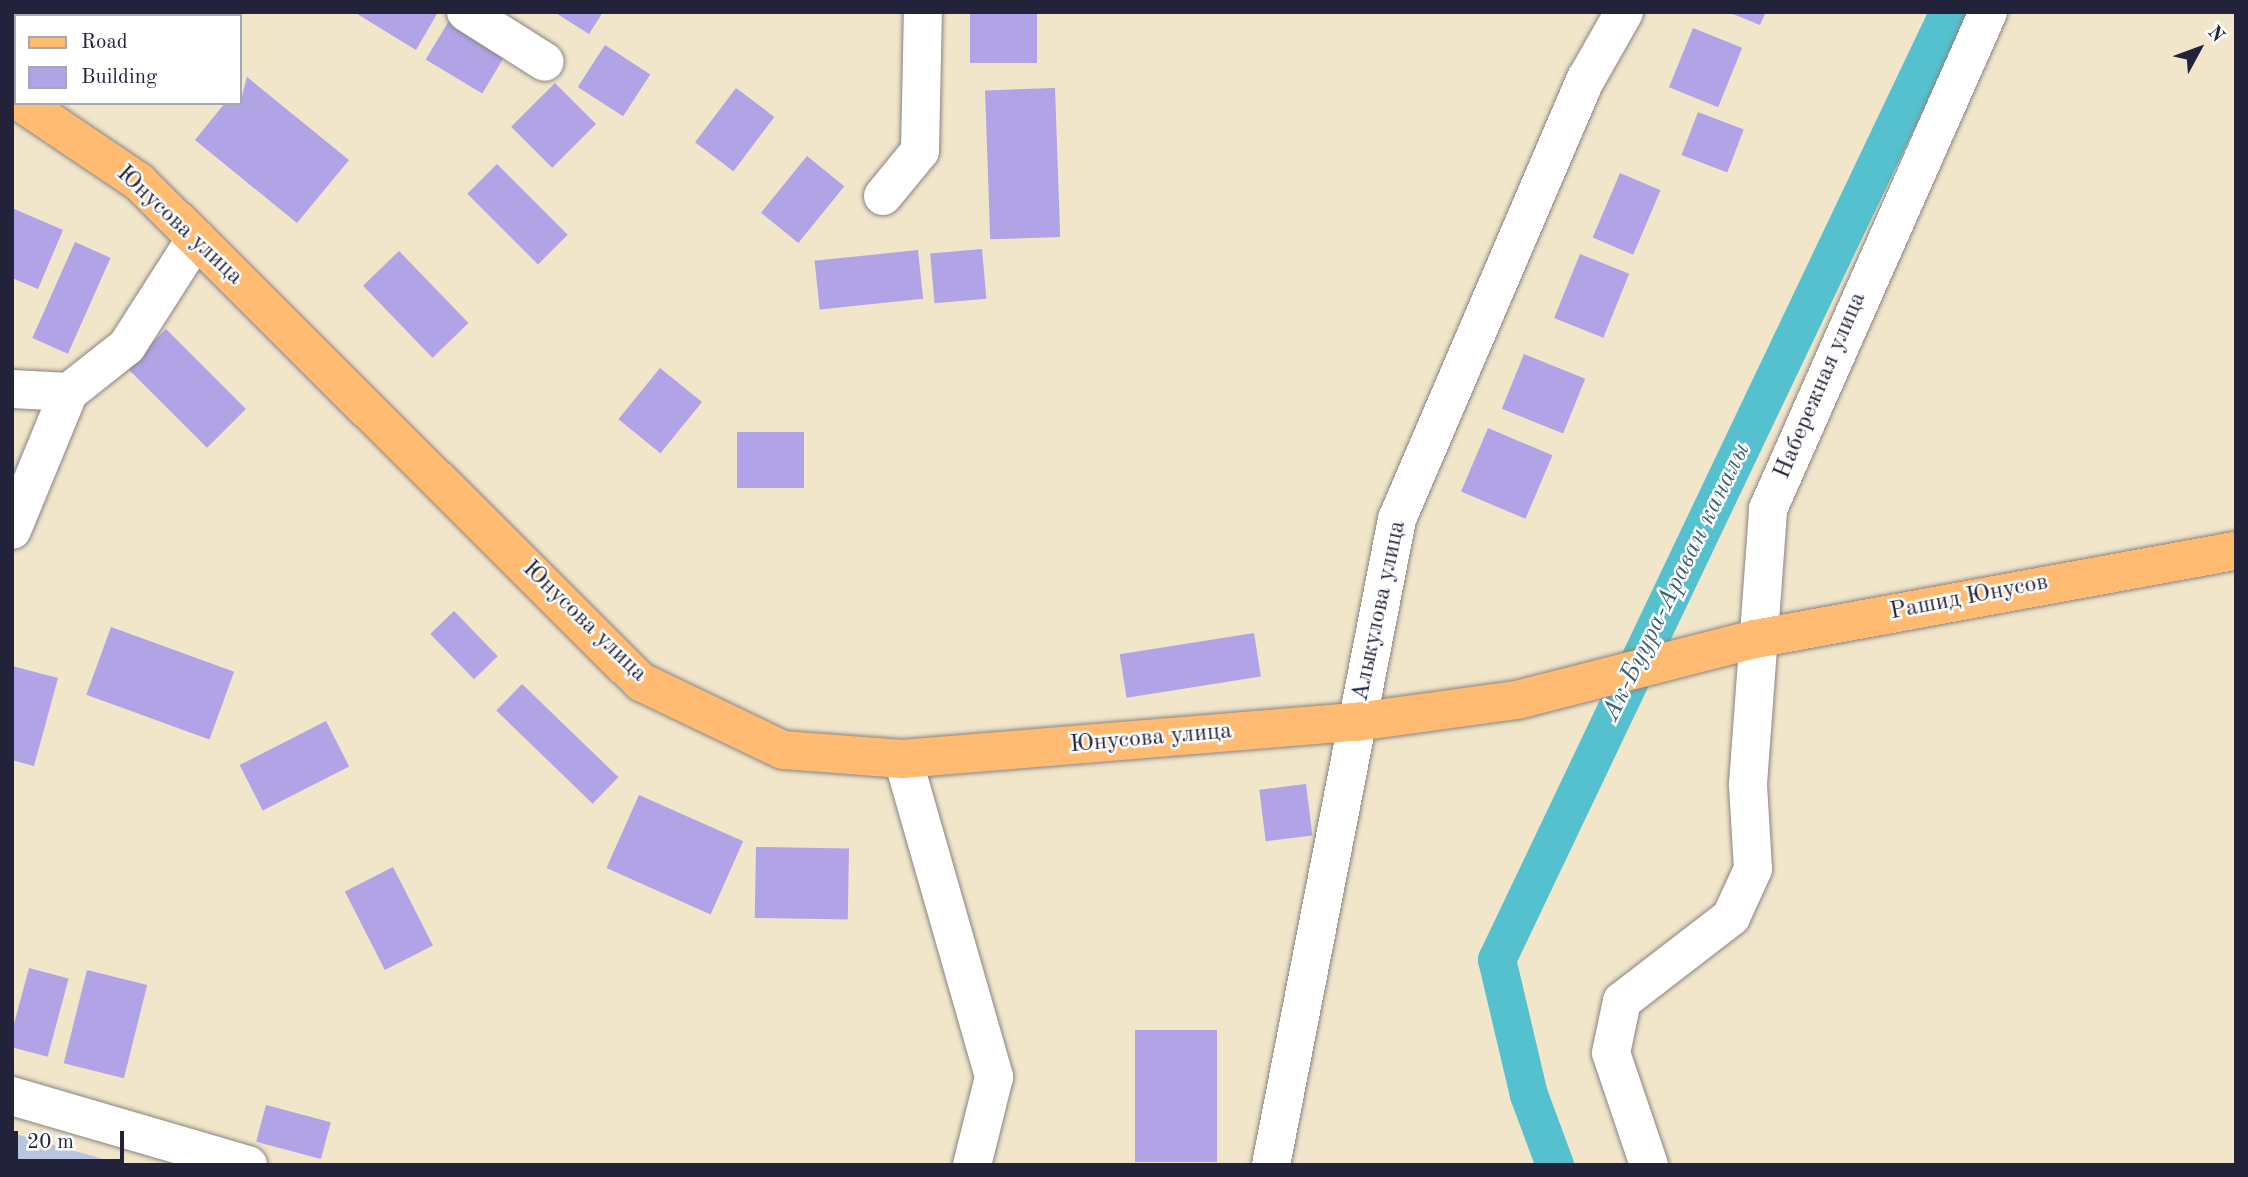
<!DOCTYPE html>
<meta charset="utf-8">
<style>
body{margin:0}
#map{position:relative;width:2248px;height:1177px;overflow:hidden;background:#f1e5ca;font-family:"Old Standard TT",serif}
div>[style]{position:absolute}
.industrial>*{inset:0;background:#b7c5de}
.canal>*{height:38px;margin:-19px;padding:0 19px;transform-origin:19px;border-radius:19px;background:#55c1cf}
.building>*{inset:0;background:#b0a3e6;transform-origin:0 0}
.roads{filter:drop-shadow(0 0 2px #8a8482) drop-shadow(0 0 2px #8a8482)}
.minor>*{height:38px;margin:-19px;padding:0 19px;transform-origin:19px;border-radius:19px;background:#fff}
.major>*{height:38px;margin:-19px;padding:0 19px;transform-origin:19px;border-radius:19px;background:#febb71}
span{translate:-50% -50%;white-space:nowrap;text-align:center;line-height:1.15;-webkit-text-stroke:5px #fff;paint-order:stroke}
.street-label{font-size:24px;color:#22223b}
.water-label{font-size:26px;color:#366276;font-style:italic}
.frame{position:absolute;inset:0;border:14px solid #22223b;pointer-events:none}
.legend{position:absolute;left:14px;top:14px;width:228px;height:91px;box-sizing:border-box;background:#fff;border:2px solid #a7a7b1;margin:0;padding:9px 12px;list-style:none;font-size:21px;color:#22223b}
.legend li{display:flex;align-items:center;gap:14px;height:35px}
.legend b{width:35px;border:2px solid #a7a7b1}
.north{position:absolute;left:2164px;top:14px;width:70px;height:70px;-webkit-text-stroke:5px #fff;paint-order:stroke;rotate:49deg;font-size:19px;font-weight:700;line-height:28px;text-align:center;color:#22223b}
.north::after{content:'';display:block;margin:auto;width:24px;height:32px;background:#22223b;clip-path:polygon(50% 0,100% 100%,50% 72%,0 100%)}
.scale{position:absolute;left:14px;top:1131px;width:110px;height:32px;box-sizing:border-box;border:4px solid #22223b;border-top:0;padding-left:9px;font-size:21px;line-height:24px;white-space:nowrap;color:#22223b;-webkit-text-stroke:5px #fff;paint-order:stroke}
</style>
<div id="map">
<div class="industrial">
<div style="clip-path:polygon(12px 1133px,124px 1165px,12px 1165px)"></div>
</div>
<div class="canal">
<div style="left:1555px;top:1165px;width:75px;rotate:-110.4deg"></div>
<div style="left:1529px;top:1095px;width:139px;rotate:-103.3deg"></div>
<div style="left:1497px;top:960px;width:1050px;rotate:-64.51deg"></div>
</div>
<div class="building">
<div style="clip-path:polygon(354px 12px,438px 12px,416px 50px)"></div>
<div style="clip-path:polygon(554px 12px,603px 12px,589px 34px)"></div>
<div style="left:970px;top:12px;width:67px;height:51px"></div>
<div style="clip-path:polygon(1728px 12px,1766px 12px,1760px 25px)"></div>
<div style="left:453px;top:14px;width:66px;height:53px;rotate:31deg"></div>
<div style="left:1693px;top:28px;width:53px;height:64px;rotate:22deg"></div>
<div style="left:605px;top:45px;width:54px;height:50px;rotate:33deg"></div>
<div style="clip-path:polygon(247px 77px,349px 160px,297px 223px,195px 140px,225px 103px,240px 103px)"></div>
<div style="left:555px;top:83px;width:58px;height:62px;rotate:45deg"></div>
<div style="left:736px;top:88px;width:48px;height:68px;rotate:37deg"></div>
<div style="left:1055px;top:88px;width:149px;height:70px;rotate:88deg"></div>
<div style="left:1698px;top:112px;width:49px;height:46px;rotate:21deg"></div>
<div style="left:807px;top:156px;width:48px;height:73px;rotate:39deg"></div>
<div style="left:497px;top:164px;width:100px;height:42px;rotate:45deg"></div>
<div style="left:1620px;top:173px;width:44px;height:70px;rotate:23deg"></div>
<div style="clip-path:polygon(12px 208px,63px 230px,38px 289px,12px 278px)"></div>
<div style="left:75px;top:242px;width:39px;height:105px;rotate:24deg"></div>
<div style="left:982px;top:249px;width:50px;height:52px;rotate:85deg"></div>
<div style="left:918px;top:250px;width:49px;height:104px;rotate:84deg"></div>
<div style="left:399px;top:251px;width:100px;height:50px;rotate:46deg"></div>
<div style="left:1580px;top:254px;width:53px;height:69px;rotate:22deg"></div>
<div style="left:166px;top:329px;width:113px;height:55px;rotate:45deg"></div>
<div style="left:1524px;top:354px;width:66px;height:59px;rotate:22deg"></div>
<div style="left:660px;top:368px;width:54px;height:66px;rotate:39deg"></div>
<div style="left:1488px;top:428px;width:70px;height:69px;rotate:23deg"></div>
<div style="left:737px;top:432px;width:67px;height:56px"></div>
<div style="left:454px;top:611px;width:63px;height:33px;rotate:46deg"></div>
<div style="left:111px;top:627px;width:131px;height:72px;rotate:20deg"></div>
<div style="left:1254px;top:633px;width:44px;height:136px;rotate:81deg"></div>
<div style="clip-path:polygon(12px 666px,58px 678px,34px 766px,12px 760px)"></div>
<div style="left:522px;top:684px;width:134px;height:37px;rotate:44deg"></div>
<div style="left:326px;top:721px;width:51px;height:97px;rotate:63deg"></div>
<div style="left:1306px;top:784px;width:52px;height:47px;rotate:83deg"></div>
<div style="left:639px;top:795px;width:114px;height:80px;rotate:24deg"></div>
<div style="left:756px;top:847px;width:93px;height:71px;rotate:1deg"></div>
<div style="left:393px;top:867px;width:88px;height:54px;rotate:63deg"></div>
<div style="left:29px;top:968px;width:41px;height:81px;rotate:15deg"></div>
<div style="left:87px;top:970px;width:62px;height:96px;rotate:14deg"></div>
<div style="left:1135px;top:1030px;width:82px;height:132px"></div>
<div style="left:266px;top:1105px;width:67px;height:38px;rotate:15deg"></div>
</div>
<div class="roads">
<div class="minor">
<div style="left:466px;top:12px;width:93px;rotate:32.3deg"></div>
<div style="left:883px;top:196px;width:58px;rotate:-50.6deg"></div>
<div style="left:920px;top:151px;width:139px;rotate:-88.8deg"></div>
<div style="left:12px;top:389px;width:57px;rotate:3deg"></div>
<div style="left:12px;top:530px;width:149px;rotate:-67.6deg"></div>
<div style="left:69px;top:392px;width:74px;rotate:-38.4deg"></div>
<div style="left:127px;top:346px;width:128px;rotate:-57.4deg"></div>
<div style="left:903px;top:759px;width:331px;rotate:74deg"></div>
<div style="left:994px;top:1077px;width:91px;rotate:104deg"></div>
<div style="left:12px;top:1096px;width:246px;rotate:16.3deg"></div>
<div style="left:1271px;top:1165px;width:658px;rotate:-78.96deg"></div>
<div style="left:1397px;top:519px;width:479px;rotate:-66.8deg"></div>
<div style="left:1586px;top:79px;width:77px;rotate:-60.4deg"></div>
<div style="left:1649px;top:1165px;width:118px;rotate:-108.7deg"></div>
<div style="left:1611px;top:1053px;width:53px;rotate:-78.1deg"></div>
<div style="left:1622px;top:1001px;width:138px;rotate:-37.6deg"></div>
<div style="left:1731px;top:917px;width:53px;rotate:-65.4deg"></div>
<div style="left:1753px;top:869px;width:85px;rotate:-93.4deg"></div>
<div style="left:1748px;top:784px;width:276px;rotate:-85.8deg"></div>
<div style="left:1768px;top:509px;width:544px;rotate:-66.12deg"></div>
</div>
<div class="major">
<div style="left:22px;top:103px;width:141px;rotate:34deg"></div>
<div style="left:139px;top:182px;width:709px;rotate:44.89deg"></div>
<div style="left:641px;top:682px;width:157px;rotate:25.6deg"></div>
<div style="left:783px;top:750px;width:120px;rotate:4.3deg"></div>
<div style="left:903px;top:759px;width:455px;rotate:-4.7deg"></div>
<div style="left:1356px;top:722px;width:162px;rotate:-7.8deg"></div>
<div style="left:1517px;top:700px;width:246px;rotate:-14.4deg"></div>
<div style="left:1755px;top:639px;width:489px;rotate:-10.4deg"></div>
</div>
</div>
<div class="street-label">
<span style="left:179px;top:226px;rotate:43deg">Юнусова улица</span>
<span style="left:1821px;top:386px;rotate:-67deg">Набережная улица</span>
<span style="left:1969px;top:598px;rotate:-11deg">Рашид Юнусов</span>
<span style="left:1380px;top:611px;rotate:-78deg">Алыкулова улица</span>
<span style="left:584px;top:622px;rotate:44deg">Юнусова улица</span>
<span style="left:1151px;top:739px;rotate:-5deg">Юнусова улица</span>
</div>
<div class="water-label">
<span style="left:1677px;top:582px;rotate:-64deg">Ак-Буура-Араван каналы</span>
</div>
<div class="frame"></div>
<ul class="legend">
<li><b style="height:9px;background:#febb71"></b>Road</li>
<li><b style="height:19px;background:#b0a3e6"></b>Building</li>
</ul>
<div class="north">N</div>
<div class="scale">20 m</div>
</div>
